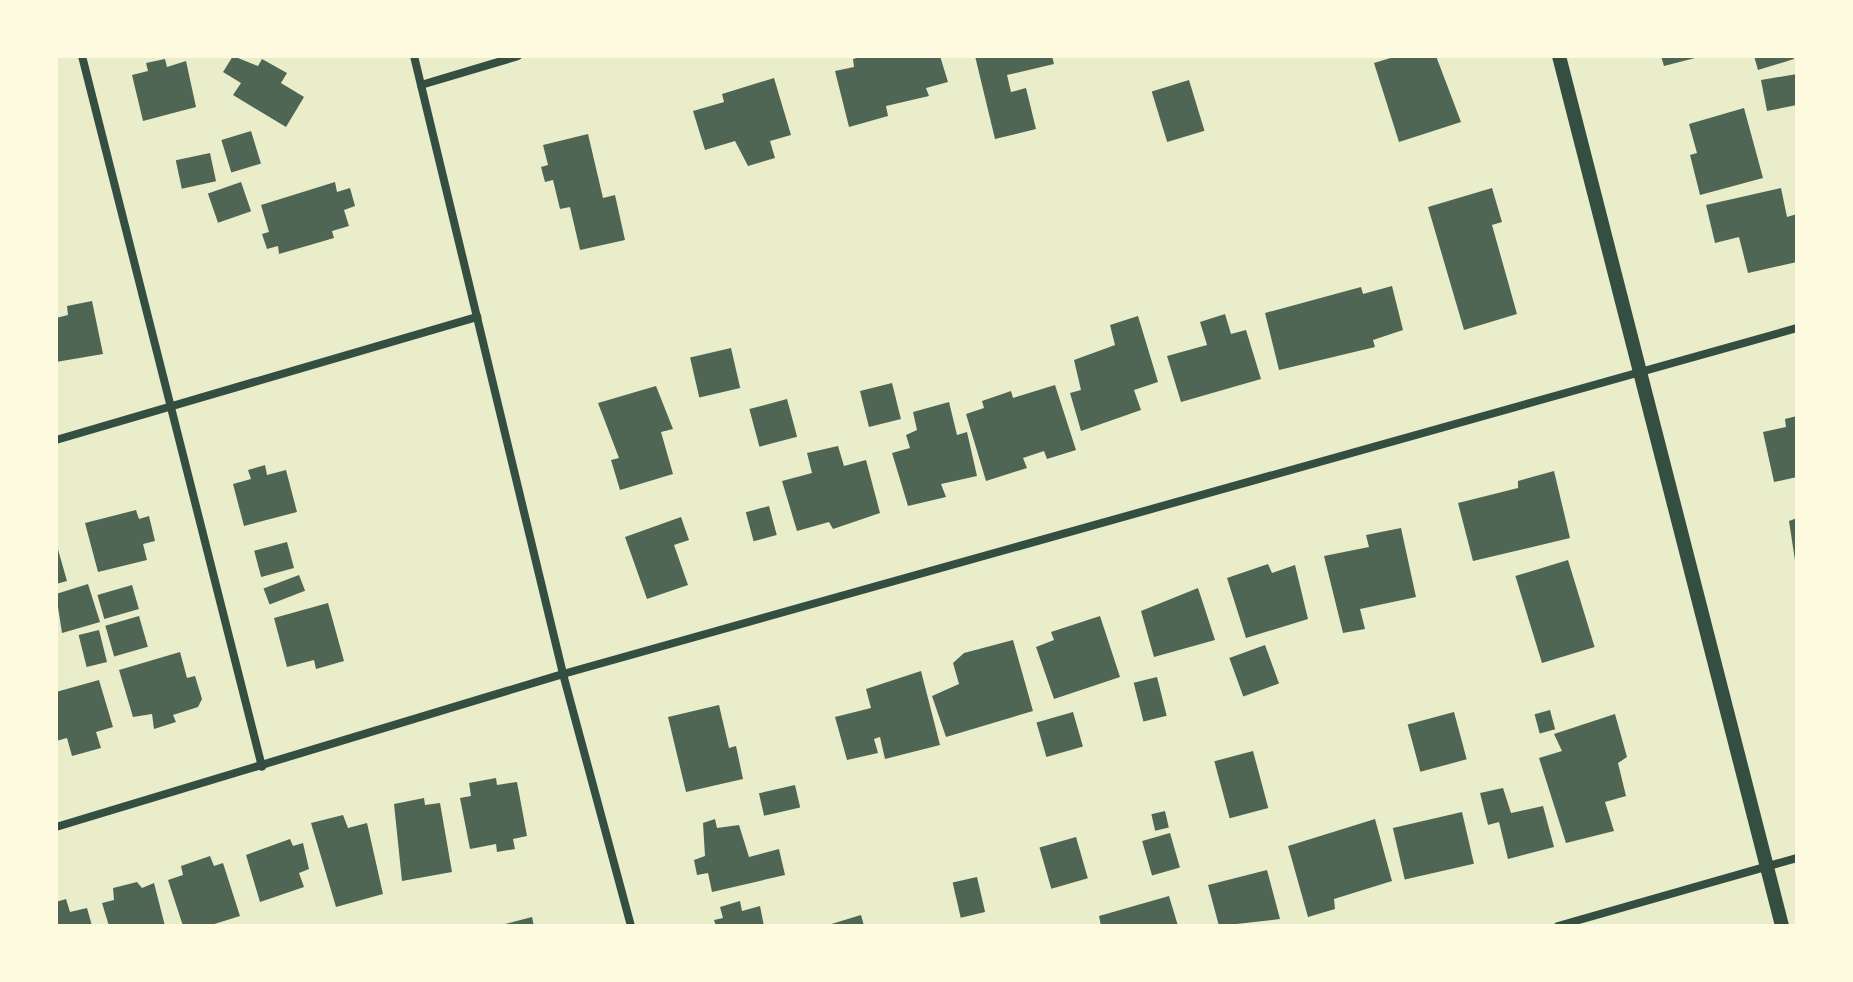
<!DOCTYPE html>
<style>
body{margin:0}
#map{position:relative;width:1853px;height:982px;overflow:hidden;background:#e9edc9;font-family:"Sofia Sans Condensed",sans-serif}
div>[style]{position:absolute}
.building>*{inset:0;background:#4f6655;transform-origin:0 0}
.minor>*{height:8px;margin:-4px;padding:0 4px;transform-origin:4px;border-radius:4px;background:#344e41}
.tertiary>*{height:14px;margin:-7px;padding:0 7px;transform-origin:7px;border-radius:7px;background:#344e41}
span{translate:-50% -50%;white-space:nowrap;text-align:center;line-height:1.15;-webkit-text-stroke:8px #fefae0;paint-order:stroke}
.frame{position:absolute;inset:0;border:58px solid #fefae0;pointer-events:none}
</style>
<div id="map">
<div class="building">
<div style="clip-path:polygon(233px 56px,258px 66px,262px 59px,287px 73px,281px 83px,304px 97px,286px 127px,233px 95px,241px 83px,223px 72px)"></div>
<div style="clip-path:polygon(864px 56px,940px 56px,948px 82px,926px 88px,929px 96px,886px 106px,888px 116px,849px 127px,835px 71px,854px 67px,853px 59px)"></div>
<div style="clip-path:polygon(975px 56px,1052px 56px,1054px 64px,1007px 75px,1011px 92px,1026px 88px,1036px 129px,995px 139px)"></div>
<div style="clip-path:polygon(1397px 56px,1436px 56px,1461px 122px,1399px 142px,1374px 63px)"></div>
<div style="clip-path:polygon(1661px 56px,1699px 56px,1699px 57px,1664px 66px)"></div>
<div style="clip-path:polygon(1754px 56px,1793px 56px,1794px 59px,1758px 70px)"></div>
<div style="clip-path:polygon(165px 59px,167px 67px,186px 61px,196px 107px,143px 121px,132px 75px,148px 71px,146px 63px)"></div>
<div style="clip-path:polygon(1797px 74px,1797px 105px,1767px 111px,1761px 80px)"></div>
<div style="clip-path:polygon(774px 78px,791px 135px,770px 141px,775px 158px,748px 166px,735px 141px,705px 150px,693px 111px,724px 102px,722px 94px)"></div>
<div style="left:1189px;top:80px;width:53px;height:39px;rotate:73deg"></div>
<div style="clip-path:polygon(1744px 108px,1763px 178px,1700px 195px,1690px 155px,1697px 153px,1689px 124px)"></div>
<div style="left:251px;top:131px;width:34px;height:31px;rotate:73deg"></div>
<div style="clip-path:polygon(588px 134px,603px 198px,615px 195px,625px 240px,580px 250px,570px 207px,560px 209px,553px 180px,545px 182px,541px 167px,548px 165px,543px 145px)"></div>
<div style="left:210px;top:153px;width:29px;height:35px;rotate:78deg"></div>
<div style="left:241px;top:182px;width:31px;height:35px;rotate:71deg"></div>
<div style="clip-path:polygon(335px 182px,337px 192px,350px 188px,355px 206px,344px 210px,349px 226px,332px 231px,334px 238px,279px 254px,278px 246px,267px 249px,262px 234px,269px 232px,261px 205px)"></div>
<div style="clip-path:polygon(1492px 188px,1502px 222px,1492px 225px,1517px 314px,1464px 330px,1428px 207px)"></div>
<div style="clip-path:polygon(1781px 188px,1787px 217px,1797px 214px,1797px 262px,1748px 273px,1739px 237px,1715px 243px,1706px 205px)"></div>
<div style="clip-path:polygon(1392px 286px,1403px 330px,1373px 340px,1375px 347px,1279px 370px,1265px 313px,1361px 287px,1363px 294px)"></div>
<div style="clip-path:polygon(92px 301px,103px 354px,56px 362px,56px 318px,68px 315px,67px 306px)"></div>
<div style="clip-path:polygon(1225px 314px,1231px 334px,1246px 330px,1261px 379px,1181px 402px,1167px 356px,1207px 345px,1200px 322px)"></div>
<div style="clip-path:polygon(1138px 316px,1158px 382px,1134px 390px,1141px 410px,1081px 431px,1070px 393px,1081px 390px,1074px 360px,1115px 345px,1110px 325px)"></div>
<div style="left:731px;top:348px;width:41px;height:42px;rotate:77deg"></div>
<div style="left:892px;top:383px;width:37px;height:33px;rotate:76deg"></div>
<div style="clip-path:polygon(1055px 385px,1076px 450px,1047px 459px,1044px 451px,1023px 458px,1027px 468px,986px 481px,966px 414px,984px 408px,982px 401px,1011px 391px,1013px 398px)"></div>
<div style="clip-path:polygon(656px 386px,673px 429px,661px 432px,673px 474px,620px 490px,611px 460px,619px 458px,598px 403px)"></div>
<div style="left:787px;top:399px;width:39px;height:39px;rotate:75deg"></div>
<div style="clip-path:polygon(949px 402px,957px 435px,967px 432px,977px 476px,941px 484px,946px 497px,908px 506px,892px 453px,910px 448px,906px 435px,917px 430px,913px 412px)"></div>
<div style="clip-path:polygon(1797px 416px,1797px 477px,1774px 482px,1763px 432px,1786px 427px,1785px 419px)"></div>
<div style="clip-path:polygon(838px 446px,844px 466px,866px 460px,880px 513px,833px 529px,829px 522px,797px 531px,782px 481px,812px 473px,807px 453px)"></div>
<div style="clip-path:polygon(265px 465px,267px 475px,286px 470px,297px 512px,244px 526px,233px 484px,251px 479px,248px 470px)"></div>
<div style="clip-path:polygon(1554px 471px,1570px 538px,1473px 561px,1458px 503px,1518px 488px,1518px 481px)"></div>
<div style="left:769px;top:506px;width:30px;height:24px;rotate:75deg"></div>
<div style="clip-path:polygon(136px 510px,139px 519px,149px 516px,155px 541px,143px 544px,147px 560px,98px 572px,85px 523px)"></div>
<div style="clip-path:polygon(681px 517px,689px 540px,674px 545px,688px 585px,647px 599px,625px 537px)"></div>
<div style="clip-path:polygon(1797px 518px,1797px 567px,1796px 567px,1789px 521px)"></div>
<div style="clip-path:polygon(1401px 528px,1416px 597px,1360px 609px,1365px 629px,1343px 633px,1324px 556px,1369px 547px,1366px 535px)"></div>
<div style="left:287px;top:542px;width:27px;height:34px;rotate:75deg"></div>
<div style="clip-path:polygon(57px 546px,67px 581px,56px 584px,56px 547px)"></div>
<div style="left:1568px;top:560px;width:91px;height:55px;rotate:73deg"></div>
<div style="clip-path:polygon(1268px 564px,1272px 573px,1295px 565px,1308px 619px,1246px 638px,1227px 578px)"></div>
<div style="left:299px;top:575px;width:17px;height:38px;rotate:69deg"></div>
<div style="clip-path:polygon(88px 584px,100px 622px,62px 633px,56px 594px)"></div>
<div style="left:132px;top:585px;width:25px;height:36px;rotate:74deg"></div>
<div style="clip-path:polygon(1198px 588px,1215px 640px,1154px 657px,1141px 611px)"></div>
<div style="clip-path:polygon(328px 603px,344px 661px,316px 669px,314px 660px,287px 667px,274px 618px)"></div>
<div style="left:139px;top:616px;width:32px;height:35px;rotate:74deg"></div>
<div style="clip-path:polygon(1100px 616px,1120px 677px,1054px 699px,1036px 647px,1054px 640px,1051px 632px)"></div>
<div style="left:99px;top:630px;width:33px;height:21px;rotate:76deg"></div>
<div style="clip-path:polygon(1013px 640px,1033px 711px,946px 737px,932px 696px,959px 684px,953px 663px,964px 653px)"></div>
<div style="left:1265px;top:645px;width:41px;height:38px;rotate:70deg"></div>
<div style="clip-path:polygon(180px 652px,187px 678px,195px 676px,202px 699px,198px 707px,173px 715px,176px 722px,154px 729px,152px 714px,133px 717px,119px 670px)"></div>
<div style="clip-path:polygon(921px 671px,940px 745px,885px 759px,880px 737px,874px 739px,878px 753px,847px 760px,835px 717px,871px 708px,866px 689px)"></div>
<div style="left:1157px;top:677px;width:40px;height:24px;rotate:76deg"></div>
<div style="clip-path:polygon(99px 680px,113px 727px,96px 732px,101px 748px,72px 756px,67px 738px,56px 741px,56px 692px)"></div>
<div style="clip-path:polygon(719px 705px,729px 748px,736px 746px,743px 779px,686px 792px,668px 717px)"></div>
<div style="left:1550px;top:710px;width:20px;height:16px;rotate:75deg"></div>
<div style="left:1073px;top:712px;width:36px;height:38px;rotate:74deg"></div>
<div style="left:1454px;top:712px;width:49px;height:48px;rotate:75deg"></div>
<div style="clip-path:polygon(1615px 714px,1627px 757px,1618px 763px,1626px 796px,1605px 802px,1614px 831px,1566px 843px,1539px 758px,1562px 751px,1554px 734px)"></div>
<div style="left:1253px;top:751px;width:59px;height:40px;rotate:75deg"></div>
<div style="clip-path:polygon(496px 778px,497px 785px,517px 782px,527px 836px,513px 839px,515px 849px,497px 852px,496px 844px,470px 849px,460px 798px,471px 796px,469px 783px)"></div>
<div style="left:795px;top:785px;width:23px;height:37px;rotate:77deg"></div>
<div style="clip-path:polygon(1503px 788px,1511px 813px,1543px 806px,1554px 847px,1508px 859px,1499px 822px,1488px 825px,1480px 793px)"></div>
<div style="clip-path:polygon(424px 798px,425px 805px,440px 803px,452px 872px,402px 881px,394px 804px)"></div>
<div style="left:1165px;top:811px;width:17px;height:14px;rotate:77deg"></div>
<div style="left:1462px;top:812px;width:53px;height:71px;rotate:77deg"></div>
<div style="clip-path:polygon(343px 815px,348px 828px,367px 823px,383px 894px,336px 907px,311px 823px)"></div>
<div style="clip-path:polygon(715px 819px,717px 828px,739px 825px,749px 857px,779px 849px,785px 875px,712px 892px,708px 873px,697px 875px,694px 860px,705px 856px,703px 823px)"></div>
<div style="clip-path:polygon(1375px 819px,1392px 881px,1334px 899px,1335px 909px,1308px 917px,1288px 846px)"></div>
<div style="left:1170px;top:833px;width:36px;height:29px;rotate:74deg"></div>
<div style="left:1076px;top:837px;width:43px;height:38px;rotate:74deg"></div>
<div style="clip-path:polygon(290px 839px,293px 846px,303px 843px,309px 869px,299px 873px,304px 887px,260px 902px,246px 855px)"></div>
<div style="clip-path:polygon(210px 856px,214px 866px,223px 863px,240px 916px,208px 926px,183px 926px,168px 880px,183px 875px,181px 866px)"></div>
<div style="clip-path:polygon(1267px 870px,1280px 919px,1219px 926px,1208px 885px)"></div>
<div style="left:977px;top:877px;width:36px;height:25px;rotate:77deg"></div>
<div style="clip-path:polygon(137px 882px,142px 888px,154px 883px,165px 926px,109px 926px,102px 903px,114px 900px,113px 888px)"></div>
<div style="clip-path:polygon(1169px 896px,1178px 926px,1101px 926px,1099px 916px)"></div>
<div style="clip-path:polygon(66px 899px,70px 912px,87px 908px,92px 926px,56px 926px,56px 902px)"></div>
<div style="clip-path:polygon(740px 901px,742px 911px,760px 906px,764px 926px,716px 926px,714px 920px,723px 918px,720px 907px)"></div>
<div style="clip-path:polygon(861px 915px,864px 926px,828px 926px,828px 925px)"></div>
<div style="clip-path:polygon(532px 917px,534px 926px,501px 926px,501px 925px)"></div>
</div>
<div class="minor">
<div style="left:82px;top:56px;width:733px;rotate:75.79deg"></div>
<div style="left:414px;top:56px;width:636px;rotate:76.44deg"></div>
<div style="left:563px;top:674px;width:261px;rotate:74.9deg"></div>
<div style="left:421px;top:85px;width:101px;rotate:-16.6deg"></div>
<div style="left:56px;top:440px;width:439px;rotate:-16.3deg"></div>
<div style="left:56px;top:827px;width:530px;rotate:-16.79deg"></div>
<div style="left:563px;top:674px;width:1282px;rotate:-15.66deg"></div>
<div style="left:1558px;top:926px;width:248px;rotate:-15.9deg"></div>
</div>
<div class="tertiary">
<div style="left:1559px;top:56px;width:898px;rotate:75.62deg"></div>
</div>
<div class="frame"></div>
</div>
